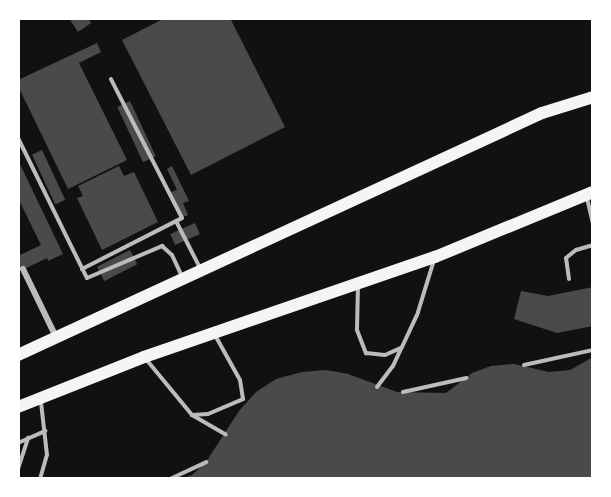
<!DOCTYPE html>
<style>
body{margin:0}
#map{position:relative;width:611px;height:497px;overflow:hidden;background:#111;font-family:Manrope,sans-serif}
div>[style]{position:absolute}
.building>*{inset:0;background:#4a4a4a;transform-origin:0 0}
.service>*{height:4px;margin:-2px;padding:0 2px;transform-origin:2px;border-radius:2px;background:#bcbcbc}
.minor>*{height:6px;margin:-3px;padding:0 3px;transform-origin:3px;border-radius:3px;background:#bcbcbc}
.secondary>*{height:12px;margin:-6px;padding:0 6px;transform-origin:6px;border-radius:6px;background:#f5f5f5}
span{translate:-50% -50%;white-space:nowrap;text-align:center;line-height:1.15;-webkit-text-stroke:5px #fff;paint-order:stroke}
.frame{position:absolute;inset:0;border:20px solid #fff;pointer-events:none}
</style>
<div id="map">
<div class="building">
<div style="clip-path:polygon(69px 18px,88px 18px,91px 23px,78px 32px)"></div>
<div style="clip-path:polygon(165px 18px,230px 18px,285px 127px,191px 175px,122px 40px)"></div>
<div style="clip-path:polygon(97px 43px,101px 52px,79px 63px,127px 160px,68px 189px,18px 86px,18px 80px)"></div>
<div style="left:130px;top:101px;width:61px;height:14px;rotate:65deg"></div>
<div style="left:42px;top:150px;width:55px;height:11px;rotate:65deg"></div>
<div style="clip-path:polygon(18px 160px,63px 254px,48px 261px,47px 258px,18px 272px,18px 256px,41px 245px,18px 198px)"></div>
<div style="clip-path:polygon(119px 166px,124px 176px,134px 172px,158px 222px,102px 250px,77px 198px,83px 196px,78px 186px)"></div>
<div style="clip-path:polygon(172px 166px,189px 201px,183px 203px,188px 215px,183px 217px,171px 192px,177px 190px,167px 169px)"></div>
<div style="left:195px;top:223px;width:12px;height:27px;rotate:66deg"></div>
<div style="left:130px;top:250px;width:16px;height:37px;rotate:63deg"></div>
<div style="clip-path:polygon(593px 287px,593px 326px,557px 333px,514px 319px,521px 291px,548px 296px)"></div>
<div style="clip-path:polygon(593px 357px,593px 479px,181px 479px,192px 475px,206px 462px,239px 411px,256px 392px,276px 379px,302px 372px,326px 370px,348px 374px,397px 392px,446px 393px,472px 373px,491px 366px,514px 364px,549px 372px,570px 370px)"></div>
</div>
<div class="service">
<div style="left:18px;top:138px;width:156px;rotate:63.8deg"></div>
<div style="left:87px;top:278px;width:82px;rotate:-23.1deg"></div>
<div style="left:162px;top:246px;width:13px;rotate:42deg"></div>
<div style="left:172px;top:255px;width:23px;rotate:65deg"></div>
<div style="left:587px;top:198px;width:26px;rotate:77deg"></div>
<div style="left:176px;top:221px;width:53px;rotate:62.9deg"></div>
<div style="left:82px;top:269px;width:112px;rotate:-27deg"></div>
<div style="left:182px;top:218px;width:156px;rotate:-117.1deg"></div>
<div style="left:569px;top:279px;width:21px;rotate:-98deg"></div>
<div style="left:566px;top:258px;width:13px;rotate:-39deg"></div>
<div style="left:576px;top:250px;width:18px;rotate:-16deg"></div>
<div style="left:358px;top:285px;width:45px;rotate:91.3deg"></div>
<div style="left:357px;top:330px;width:25px;rotate:69deg"></div>
<div style="left:366px;top:353px;width:19px;rotate:6deg"></div>
<div style="left:385px;top:355px;width:17px;rotate:-24deg"></div>
<div style="left:145px;top:358px;width:74px;rotate:50.5deg"></div>
<div style="left:192px;top:415px;width:39px;rotate:30deg"></div>
<div style="left:524px;top:365px;width:71px;rotate:-12.3deg"></div>
<div style="left:377px;top:387px;width:26px;rotate:-53deg"></div>
<div style="left:393px;top:366px;width:21px;rotate:-65deg"></div>
<div style="left:402px;top:347px;width:38px;rotate:-65deg"></div>
<div style="left:418px;top:312px;width:54px;rotate:-72.9deg"></div>
<div style="left:403px;top:392px;width:65px;rotate:-12.5deg"></div>
<div style="left:192px;top:415px;width:16px;rotate:-4deg"></div>
<div style="left:208px;top:414px;width:38px;rotate:-23deg"></div>
<div style="left:243px;top:399px;width:19px;rotate:-99deg"></div>
<div style="left:240px;top:380px;width:51px;rotate:-119.1deg"></div>
<div style="left:18px;top:443px;width:30px;rotate:-24deg"></div>
<div style="left:18px;top:469px;width:33px;rotate:-72deg"></div>
<div style="left:40px;top:479px;width:25px;rotate:-74deg"></div>
<div style="left:47px;top:455px;width:53px;rotate:-96.5deg"></div>
<div style="left:170px;top:479px;width:40px;rotate:-25deg"></div>
</div>
<div class="minor">
<div style="left:23px;top:269px;width:76px;rotate:64.1deg"></div>
</div>
<div class="secondary">
<div style="left:18px;top:355px;width:577px;rotate:-24.79deg"></div>
<div style="left:542px;top:113px;width:53px;rotate:-17.4deg"></div>
<div style="left:18px;top:407px;width:136px;rotate:-21.6deg"></div>
<div style="left:144px;top:357px;width:308px;rotate:-19deg"></div>
<div style="left:435px;top:257px;width:171px;rotate:-22.4deg"></div>
</div>
<div class="frame"></div>
</div>
